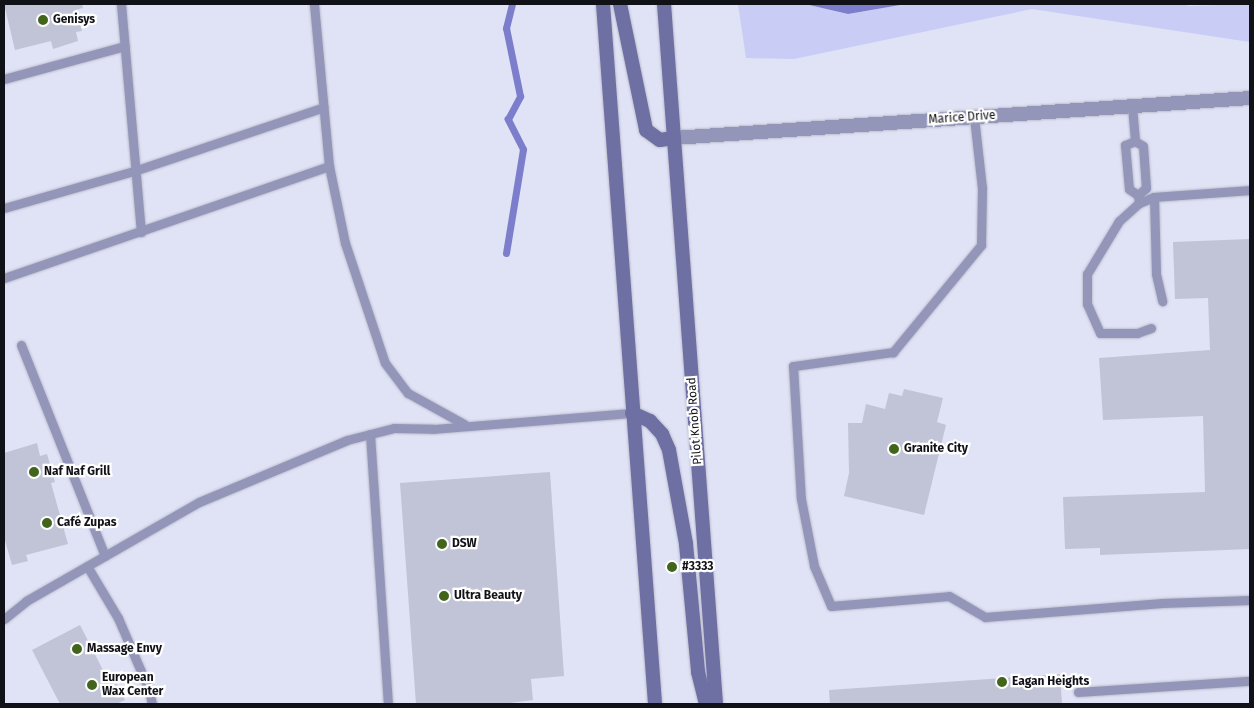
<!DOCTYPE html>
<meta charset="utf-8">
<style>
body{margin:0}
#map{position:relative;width:1254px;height:708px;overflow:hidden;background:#e0e2f5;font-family:"Fira Sans",sans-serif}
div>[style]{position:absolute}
.green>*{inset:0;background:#c9ccf5}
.water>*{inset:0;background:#7c7dcb}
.stream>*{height:7px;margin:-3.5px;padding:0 3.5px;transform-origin:3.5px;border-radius:3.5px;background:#7c7dcb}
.building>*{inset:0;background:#c1c3d6}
.roads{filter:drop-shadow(0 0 1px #bbbccd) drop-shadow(0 0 1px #bbbccd)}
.service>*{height:9px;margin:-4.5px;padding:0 4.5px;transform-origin:4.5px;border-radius:4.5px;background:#9396b9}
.minor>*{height:14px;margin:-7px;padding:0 7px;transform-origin:7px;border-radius:7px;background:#9396b9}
.secondary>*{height:14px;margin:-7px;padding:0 7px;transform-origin:7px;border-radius:7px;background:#6e6fa3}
.dots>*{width:14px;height:14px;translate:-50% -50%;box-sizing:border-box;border:2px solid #fff;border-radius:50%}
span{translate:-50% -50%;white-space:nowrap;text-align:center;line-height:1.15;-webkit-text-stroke:4.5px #fff;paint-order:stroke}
.poi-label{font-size:12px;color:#111118;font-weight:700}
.left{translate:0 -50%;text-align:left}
.street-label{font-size:12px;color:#111118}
.frame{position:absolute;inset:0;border:5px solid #111118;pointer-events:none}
</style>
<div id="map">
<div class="green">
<div style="clip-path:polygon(738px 4px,805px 4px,848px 14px,906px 4px,1182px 4px,1189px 6px,1250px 4px,1250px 42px,1032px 9px,794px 59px,746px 58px)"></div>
</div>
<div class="water">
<div style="clip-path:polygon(805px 4px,906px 4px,848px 14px)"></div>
</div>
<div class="stream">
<div style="left:506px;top:253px;width:105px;rotate:-80.7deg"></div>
<div style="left:523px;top:149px;width:34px;rotate:-117deg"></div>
<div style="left:508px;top:119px;width:26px;rotate:-62deg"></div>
<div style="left:520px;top:96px;width:69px;rotate:-101.6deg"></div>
<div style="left:506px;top:28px;width:25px;rotate:-76deg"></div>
</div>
<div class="building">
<div style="clip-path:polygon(4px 4px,82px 4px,83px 8px,75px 10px,82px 31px,76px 32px,78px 41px,53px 49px,51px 41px,15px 50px)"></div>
<div style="clip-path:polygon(1250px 239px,1250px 549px,1100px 555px,1100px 548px,1065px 549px,1063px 497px,1205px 492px,1203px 416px,1103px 420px,1099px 358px,1210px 350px,1208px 298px,1175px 299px,1173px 242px)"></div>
<div style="clip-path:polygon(904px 389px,943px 398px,937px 422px,946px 425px,924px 515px,844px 496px,849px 473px,848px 423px,862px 423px,866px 404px,885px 409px,889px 393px,902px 396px)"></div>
<div style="clip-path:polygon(37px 443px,40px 456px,47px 454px,55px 482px,51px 483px,68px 544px,26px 555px,28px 561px,12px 565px,4px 537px,4px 453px)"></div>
<div style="clip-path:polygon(550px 472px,564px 676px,531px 679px,533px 700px,501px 704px,416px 704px,400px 483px)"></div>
<div style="clip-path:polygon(80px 625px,107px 678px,112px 675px,125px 700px,116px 704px,60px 704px,32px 650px)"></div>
<div style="clip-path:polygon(1060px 674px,1062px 704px,830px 704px,829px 690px)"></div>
</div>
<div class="roads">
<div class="service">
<div style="left:121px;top:4px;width:229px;rotate:85deg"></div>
<div style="left:4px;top:79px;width:125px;rotate:-15.3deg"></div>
<div style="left:1132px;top:106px;width:35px;rotate:85deg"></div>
<div style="left:974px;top:117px;width:71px;rotate:83.6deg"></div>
<div style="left:982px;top:188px;width:57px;rotate:91deg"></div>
<div style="left:981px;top:245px;width:139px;rotate:129.4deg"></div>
<div style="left:893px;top:352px;width:101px;rotate:172deg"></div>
<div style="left:793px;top:366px;width:133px;rotate:86.6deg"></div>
<div style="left:801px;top:499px;width:68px;rotate:79deg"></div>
<div style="left:814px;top:566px;width:43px;rotate:67deg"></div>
<div style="left:831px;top:606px;width:118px;rotate:-4.8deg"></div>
<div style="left:949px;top:596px;width:42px;rotate:30.3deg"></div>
<div style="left:985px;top:617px;width:178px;rotate:-4.5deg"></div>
<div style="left:1162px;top:603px;width:88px;rotate:-2deg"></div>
<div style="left:1135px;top:141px;width:11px;rotate:158deg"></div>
<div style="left:1125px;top:145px;width:44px;rotate:84.8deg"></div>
<div style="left:1129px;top:189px;width:11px;rotate:34deg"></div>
<div style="left:1138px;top:195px;width:8px;rotate:83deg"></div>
<div style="left:1135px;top:141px;width:9px;rotate:32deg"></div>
<div style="left:1143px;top:146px;width:42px;rotate:85.9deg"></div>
<div style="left:1146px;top:188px;width:11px;rotate:139deg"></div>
<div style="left:329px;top:166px;width:79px;rotate:78.3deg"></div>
<div style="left:345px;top:243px;width:126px;rotate:71.6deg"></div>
<div style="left:385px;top:363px;width:38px;rotate:53deg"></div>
<div style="left:408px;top:393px;width:64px;rotate:29deg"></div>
<div style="left:1154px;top:197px;width:77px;rotate:88.5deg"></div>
<div style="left:1156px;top:274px;width:28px;rotate:77deg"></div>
<div style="left:4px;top:208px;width:135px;rotate:-15.9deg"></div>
<div style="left:134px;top:171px;width:200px;rotate:-18.6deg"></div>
<div style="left:4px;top:278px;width:344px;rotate:-19deg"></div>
<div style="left:329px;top:166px;width:163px;rotate:-95.3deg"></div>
<div style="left:1151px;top:328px;width:15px;rotate:160deg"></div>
<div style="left:1137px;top:333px;width:37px;rotate:180deg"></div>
<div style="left:1100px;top:333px;width:32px;rotate:-114deg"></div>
<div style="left:1087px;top:304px;width:30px;rotate:-90deg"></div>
<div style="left:1087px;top:274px;width:62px;rotate:-58.9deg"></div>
<div style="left:1119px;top:221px;width:27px;rotate:-42deg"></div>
<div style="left:1139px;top:203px;width:16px;rotate:-22deg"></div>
<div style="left:1154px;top:197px;width:96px;rotate:-4.2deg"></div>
<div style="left:21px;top:345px;width:227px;rotate:68.3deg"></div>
<div style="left:370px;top:434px;width:271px;rotate:86.2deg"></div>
<div style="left:87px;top:566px;width:61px;rotate:59.2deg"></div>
<div style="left:118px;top:618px;width:78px;rotate:66.7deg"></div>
<div style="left:149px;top:690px;width:14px;rotate:78deg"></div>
<div style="left:4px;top:619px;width:28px;rotate:-39deg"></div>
<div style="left:26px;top:601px;width:199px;rotate:-29.8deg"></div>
<div style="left:199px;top:502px;width:160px;rotate:-22.7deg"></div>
<div style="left:347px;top:440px;width:49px;rotate:-14.3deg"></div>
<div style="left:394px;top:428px;width:39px;rotate:1deg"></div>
<div style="left:433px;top:429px;width:200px;rotate:-4.6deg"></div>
<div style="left:1078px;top:692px;width:172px;rotate:-3.7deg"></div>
</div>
<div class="minor">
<div style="left:674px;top:138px;width:577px;rotate:-3.97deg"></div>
</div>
<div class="secondary">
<div style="left:603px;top:4px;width:702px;rotate:85.75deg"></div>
<div style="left:620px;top:4px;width:129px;rotate:78.3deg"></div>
<div style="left:646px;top:130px;width:17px;rotate:36deg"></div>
<div style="left:660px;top:140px;width:14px;rotate:-8deg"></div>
<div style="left:664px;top:4px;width:702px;rotate:85.75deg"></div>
<div style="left:632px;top:413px;width:20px;rotate:24deg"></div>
<div style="left:650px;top:421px;width:18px;rotate:47deg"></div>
<div style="left:662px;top:434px;width:17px;rotate:66deg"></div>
<div style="left:669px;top:450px;width:96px;rotate:79.7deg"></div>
<div style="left:686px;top:544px;width:129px;rotate:84.6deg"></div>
<div style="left:698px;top:672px;width:33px;rotate:76deg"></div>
</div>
</div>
<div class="dots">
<div style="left:43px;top:20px;background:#41651d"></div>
<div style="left:894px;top:449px;background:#41651d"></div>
<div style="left:34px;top:472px;background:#41651d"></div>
<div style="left:47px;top:523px;background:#41651d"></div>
<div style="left:442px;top:544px;background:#41651d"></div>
<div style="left:672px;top:567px;background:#41651d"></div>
<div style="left:444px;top:596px;background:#41651d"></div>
<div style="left:77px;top:649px;background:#41651d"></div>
<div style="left:1002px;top:682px;background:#41651d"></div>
<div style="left:92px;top:685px;background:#41651d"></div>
</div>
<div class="poi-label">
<span class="left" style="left:53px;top:20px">Genisys</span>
<span class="left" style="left:904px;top:449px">Granite City</span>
<span class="left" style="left:44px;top:472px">Naf Naf Grill</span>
<span class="left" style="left:57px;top:523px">Café Zupas</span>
<span class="left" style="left:452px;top:544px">DSW</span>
<span class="left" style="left:682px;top:567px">#3333</span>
<span class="left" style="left:454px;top:596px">Ultra Beauty</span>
<span class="left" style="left:87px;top:649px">Massage Envy</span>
<span class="left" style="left:102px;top:685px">European<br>Wax Center</span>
<span class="left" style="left:1012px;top:682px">Eagan Heights</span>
</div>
<div class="street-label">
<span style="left:962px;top:118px;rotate:-4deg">Marice Drive</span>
<span style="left:695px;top:421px;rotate:-94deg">Pilot Knob Road</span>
</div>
<div class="frame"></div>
</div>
